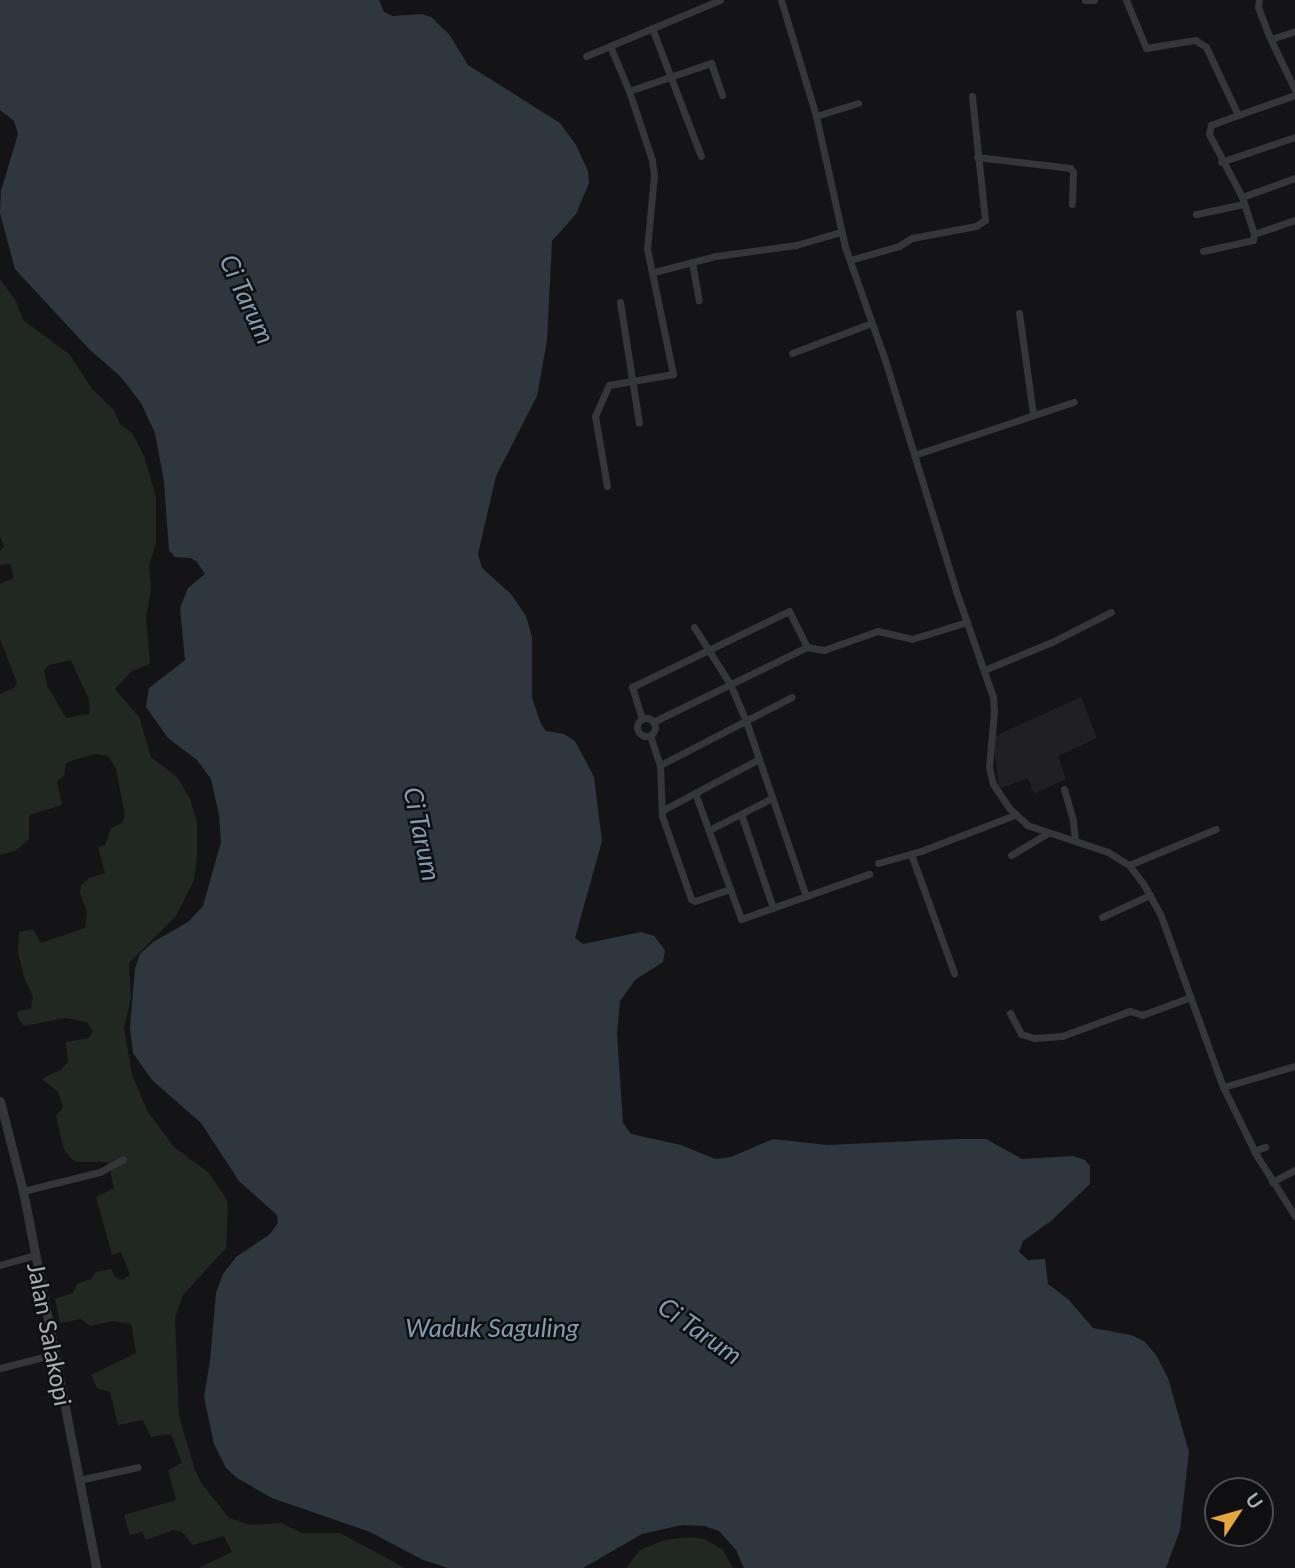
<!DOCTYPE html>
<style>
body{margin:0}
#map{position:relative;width:1295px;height:1568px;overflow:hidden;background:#141416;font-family:Lato,sans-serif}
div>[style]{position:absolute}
.built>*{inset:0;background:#202022}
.green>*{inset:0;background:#202821}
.water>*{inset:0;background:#2e373d}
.minor>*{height:7px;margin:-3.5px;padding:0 3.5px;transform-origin:3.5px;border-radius:3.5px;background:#35363a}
.minor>.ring{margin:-3.5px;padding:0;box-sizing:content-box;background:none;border:7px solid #35363a;border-radius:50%}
.tertiary>*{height:9px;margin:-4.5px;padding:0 4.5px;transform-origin:4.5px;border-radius:4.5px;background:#35363a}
span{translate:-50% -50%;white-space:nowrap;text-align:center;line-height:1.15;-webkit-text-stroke:5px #0f0f11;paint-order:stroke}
.street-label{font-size:24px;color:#a7acb5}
.water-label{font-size:26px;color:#809aae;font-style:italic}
.north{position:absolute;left:1204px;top:1477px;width:70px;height:70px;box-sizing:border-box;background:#0f0f11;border:2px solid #4c4e53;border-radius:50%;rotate:54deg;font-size:19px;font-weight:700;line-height:28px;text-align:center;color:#a7acb5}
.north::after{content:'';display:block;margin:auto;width:24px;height:32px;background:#e5a63c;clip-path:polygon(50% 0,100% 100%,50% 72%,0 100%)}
</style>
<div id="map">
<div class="built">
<div style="clip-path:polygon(1081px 697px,1097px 738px,1058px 756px,1066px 779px,1034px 794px,1028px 778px,999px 789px,993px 737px)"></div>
</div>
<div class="green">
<div style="clip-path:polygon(evenodd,0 279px,16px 301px,23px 320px,70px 355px,92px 389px,114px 410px,120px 424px,132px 433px,144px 456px,156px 497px,156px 543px,149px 565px,151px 590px,146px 617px,150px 664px,132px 671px,115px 689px,139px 717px,151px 757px,178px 778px,190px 799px,197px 822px,197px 857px,194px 880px,176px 916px,129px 963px,131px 998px,124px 1027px,132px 1075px,148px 1112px,174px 1147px,209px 1173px,227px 1200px,228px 1209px,226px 1248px,183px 1295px,175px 1318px,179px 1416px,195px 1470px,202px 1484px,229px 1518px,250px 1525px,281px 1523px,302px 1533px,340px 1533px,405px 1568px,198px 1568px,232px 1552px,224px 1536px,193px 1545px,182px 1532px,173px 1530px,146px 1540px,142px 1532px,130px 1535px,124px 1515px,176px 1500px,168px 1470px,182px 1463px,171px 1434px,151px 1437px,143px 1420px,118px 1425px,110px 1392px,97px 1388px,91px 1375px,136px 1353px,131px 1324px,112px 1321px,90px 1326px,81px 1319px,60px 1323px,55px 1299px,73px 1293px,77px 1284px,91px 1279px,96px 1272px,111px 1269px,115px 1277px,122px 1280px,130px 1275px,121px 1252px,112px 1255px,96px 1197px,114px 1188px,108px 1162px,77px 1162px,70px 1158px,63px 1147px,56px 1116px,63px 1107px,58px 1092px,42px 1079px,62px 1069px,68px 1062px,66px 1042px,89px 1038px,93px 1031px,87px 1022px,65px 1018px,24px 1026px,19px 1020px,17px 1012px,31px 1008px,33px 997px,24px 977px,18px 952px,19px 932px,33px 929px,41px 943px,85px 928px,87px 912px,80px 893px,81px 885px,89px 878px,105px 873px,98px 847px,105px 845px,111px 828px,122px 823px,125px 816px,116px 769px,108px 756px,96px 754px,77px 759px,66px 763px,64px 776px,57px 781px,62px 805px,29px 815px,29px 839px,17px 850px,0 855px,0 694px,14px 688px,17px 682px,0 639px,0 584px,14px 578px,10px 564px,0 565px,0 551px,4px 547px,0 537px,0 279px,71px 660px,89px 700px,90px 714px,66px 718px,47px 685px,44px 670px,49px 665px,71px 660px)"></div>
<div style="clip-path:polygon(689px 1537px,705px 1539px,723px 1550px,733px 1568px,626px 1568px,640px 1550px,665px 1540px)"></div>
</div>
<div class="water">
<div style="clip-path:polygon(0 0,379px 0,384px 12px,393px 16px,422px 14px,431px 17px,449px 34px,468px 65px,560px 123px,576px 145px,588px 171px,589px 183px,576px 214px,552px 241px,547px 341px,537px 396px,496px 476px,478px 554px,482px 568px,511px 594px,526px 616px,532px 637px,532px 698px,541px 724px,546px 731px,564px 734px,575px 741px,594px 777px,602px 841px,575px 938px,583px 944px,641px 932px,654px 936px,665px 950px,663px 962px,635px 980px,620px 1001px,617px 1034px,623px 1123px,631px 1134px,681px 1145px,715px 1159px,731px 1157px,773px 1139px,827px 1145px,957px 1139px,986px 1139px,1022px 1159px,1073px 1156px,1085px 1160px,1090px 1166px,1090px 1184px,1051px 1221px,1023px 1241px,1019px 1252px,1028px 1260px,1045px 1259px,1048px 1284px,1068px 1299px,1093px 1328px,1131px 1335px,1144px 1341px,1156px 1355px,1168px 1378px,1189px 1452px,1180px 1530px,1166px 1568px,744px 1568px,736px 1550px,719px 1531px,704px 1526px,682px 1525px,642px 1534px,583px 1568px,448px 1568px,423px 1560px,370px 1532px,272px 1498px,237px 1478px,226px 1468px,214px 1444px,204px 1397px,210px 1361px,216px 1293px,223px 1274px,236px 1257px,270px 1234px,278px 1223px,277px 1215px,239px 1181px,201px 1123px,152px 1080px,133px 1053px,130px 1028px,135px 968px,140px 954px,153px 942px,188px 922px,203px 906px,221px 842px,219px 815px,211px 779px,197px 760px,168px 738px,146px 707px,149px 688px,185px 660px,180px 608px,188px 588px,205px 574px,197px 562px,191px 558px,175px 557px,169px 550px,164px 482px,155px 433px,141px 403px,120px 376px,90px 350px,15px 269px,0 213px,1px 191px,18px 134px,14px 121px,0 110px)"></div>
</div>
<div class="minor">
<div style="left:781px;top:0;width:121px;rotate:73.2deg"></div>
<div style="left:816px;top:116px;width:134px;rotate:77.5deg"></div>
<div style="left:845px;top:247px;width:120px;rotate:70.5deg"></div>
<div style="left:885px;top:360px;width:242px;rotate:72.9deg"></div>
<div style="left:956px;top:591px;width:112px;rotate:70.8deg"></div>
<div style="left:993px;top:697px;width:14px;rotate:86deg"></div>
<div style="left:994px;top:711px;width:56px;rotate:95.1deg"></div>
<div style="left:989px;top:767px;width:17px;rotate:77deg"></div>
<div style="left:993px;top:784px;width:29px;rotate:56deg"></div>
<div style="left:1009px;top:808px;width:25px;rotate:43deg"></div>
<div style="left:1027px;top:825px;width:85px;rotate:18.4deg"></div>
<div style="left:1108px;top:852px;width:25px;rotate:32deg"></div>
<div style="left:1129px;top:865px;width:25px;rotate:53deg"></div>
<div style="left:1144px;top:885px;width:35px;rotate:61deg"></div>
<div style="left:1161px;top:916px;width:182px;rotate:70.1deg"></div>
<div style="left:1223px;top:1087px;width:77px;rotate:63.8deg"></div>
<div style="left:1257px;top:1156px;width:71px;rotate:57.7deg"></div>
<div style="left:1085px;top:0;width:9px"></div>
<div style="left:1126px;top:0;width:52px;rotate:67.4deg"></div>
<div style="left:1146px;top:48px;width:50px;rotate:-9.3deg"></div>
<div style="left:1195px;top:40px;width:13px;rotate:32deg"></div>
<div style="left:1206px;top:47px;width:75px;rotate:64.8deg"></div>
<div style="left:1238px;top:115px;width:29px;rotate:160deg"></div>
<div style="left:1211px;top:125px;width:9px;rotate:103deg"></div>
<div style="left:1209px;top:134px;width:71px;rotate:62.4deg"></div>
<div style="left:1242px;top:197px;width:39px;rotate:72deg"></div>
<div style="left:1254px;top:234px;width:43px;rotate:-18.9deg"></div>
<div style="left:1259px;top:0;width:7px;rotate:98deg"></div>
<div style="left:1258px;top:7px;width:31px;rotate:69deg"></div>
<div style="left:1269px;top:36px;width:60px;rotate:64.3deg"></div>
<div style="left:652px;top:28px;width:137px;rotate:69.1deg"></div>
<div style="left:1271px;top:39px;width:25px;rotate:-18deg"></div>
<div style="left:586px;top:56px;width:145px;rotate:-22.7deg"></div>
<div style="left:629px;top:91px;width:87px;rotate:-18.9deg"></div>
<div style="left:711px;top:63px;width:34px;rotate:71deg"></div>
<div style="left:1238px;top:115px;width:60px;rotate:-19.3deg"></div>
<div style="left:816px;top:116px;width:44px;rotate:-17.2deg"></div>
<div style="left:977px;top:157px;width:94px;rotate:6.7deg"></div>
<div style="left:1070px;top:168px;width:5px;rotate:53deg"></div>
<div style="left:1073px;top:172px;width:32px;rotate:92deg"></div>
<div style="left:1221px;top:162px;width:78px;rotate:-18.7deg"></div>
<div style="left:1242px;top:197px;width:56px;rotate:-19.7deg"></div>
<div style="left:1196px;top:214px;width:49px;rotate:-11.8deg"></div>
<div style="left:1203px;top:251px;width:51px;rotate:-12.4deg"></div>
<div style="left:1253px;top:240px;width:6px;rotate:-81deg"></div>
<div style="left:850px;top:260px;width:51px;rotate:-15.9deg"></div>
<div style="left:899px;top:246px;width:15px;rotate:-32deg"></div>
<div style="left:912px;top:238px;width:65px;rotate:-10.6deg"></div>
<div style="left:976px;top:226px;width:11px;rotate:-34deg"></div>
<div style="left:985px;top:220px;width:125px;rotate:-96deg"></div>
<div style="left:692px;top:262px;width:39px;rotate:80deg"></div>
<div style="left:654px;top:272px;width:64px;rotate:-14.5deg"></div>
<div style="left:716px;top:256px;width:81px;rotate:-7.8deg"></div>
<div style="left:796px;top:245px;width:47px;rotate:-16.1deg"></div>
<div style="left:620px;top:302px;width:122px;rotate:81.1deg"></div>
<div style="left:1019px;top:313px;width:102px;rotate:82.1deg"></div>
<div style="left:792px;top:353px;width:85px;rotate:-20.6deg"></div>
<div style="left:914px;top:455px;width:168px;rotate:-18.4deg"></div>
<div style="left:607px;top:486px;width:71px;rotate:-99.7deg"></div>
<div style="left:595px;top:416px;width:34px;rotate:-66deg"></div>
<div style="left:609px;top:385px;width:65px;rotate:-9.8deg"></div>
<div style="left:673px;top:374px;width:128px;rotate:-101.7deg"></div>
<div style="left:647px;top:249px;width:74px;rotate:-84.6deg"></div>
<div style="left:654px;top:175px;width:15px;rotate:-98deg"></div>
<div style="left:652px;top:160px;width:73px;rotate:-108.4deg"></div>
<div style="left:629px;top:91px;width:49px;rotate:-112.9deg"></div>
<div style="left:694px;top:627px;width:67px;rotate:57.7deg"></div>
<div style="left:730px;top:684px;width:40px;rotate:66.6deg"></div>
<div style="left:746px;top:721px;width:185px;rotate:71.1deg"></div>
<div style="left:984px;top:670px;width:74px;rotate:-22.4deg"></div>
<div style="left:1052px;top:642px;width:66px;rotate:-27deg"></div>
<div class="ring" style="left:637px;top:718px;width:11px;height:11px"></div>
<div style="left:642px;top:719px;width:34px;rotate:-107deg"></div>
<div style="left:632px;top:687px;width:174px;rotate:-25.8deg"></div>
<div style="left:789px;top:611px;width:40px;rotate:63.4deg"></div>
<div style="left:653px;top:722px;width:171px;rotate:-26deg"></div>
<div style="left:807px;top:647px;width:17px;rotate:10deg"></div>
<div style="left:824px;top:650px;width:57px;rotate:-19.4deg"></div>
<div style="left:878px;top:631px;width:35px;rotate:13deg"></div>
<div style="left:912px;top:639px;width:58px;rotate:-17.2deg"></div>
<div style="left:650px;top:735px;width:32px;rotate:72deg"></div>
<div style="left:660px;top:765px;width:51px;rotate:87.8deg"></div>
<div style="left:662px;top:816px;width:88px;rotate:70.7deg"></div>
<div style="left:691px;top:899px;width:4px;rotate:27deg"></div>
<div style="left:695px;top:901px;width:37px;rotate:-19deg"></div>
<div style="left:660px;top:765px;width:148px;rotate:-27.3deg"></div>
<div style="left:1064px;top:789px;width:33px;rotate:74deg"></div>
<div style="left:1073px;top:821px;width:19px;rotate:84deg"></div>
<div style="left:695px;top:793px;width:134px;rotate:69.9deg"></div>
<div style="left:741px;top:919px;width:136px;rotate:-19.4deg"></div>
<div style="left:663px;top:810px;width:109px;rotate:-28deg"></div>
<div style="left:741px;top:814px;width:99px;rotate:71.2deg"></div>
<div style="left:709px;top:830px;width:71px;rotate:-26.9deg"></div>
<div style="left:911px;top:854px;width:127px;rotate:70.1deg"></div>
<div style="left:1011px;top:855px;width:43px;rotate:-30.7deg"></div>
<div style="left:878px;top:863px;width:45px;rotate:-15.6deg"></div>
<div style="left:921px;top:851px;width:101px;rotate:-21deg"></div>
<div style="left:1129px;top:865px;width:94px;rotate:-22.5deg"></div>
<div style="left:1102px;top:917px;width:53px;rotate:-24.6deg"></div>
<div style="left:1010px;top:1013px;width:24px;rotate:62deg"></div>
<div style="left:1021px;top:1034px;width:14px;rotate:17deg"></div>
<div style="left:1034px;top:1038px;width:28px;rotate:-4deg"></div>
<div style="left:1062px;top:1036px;width:72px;rotate:-20.2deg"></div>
<div style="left:1130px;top:1011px;width:13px;rotate:18deg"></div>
<div style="left:1142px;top:1015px;width:52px;rotate:-20.2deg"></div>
<div style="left:1223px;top:1087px;width:75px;rotate:-16.3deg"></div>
<div style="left:1254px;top:1151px;width:12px;rotate:-20deg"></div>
<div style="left:1272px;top:1182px;width:26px;rotate:-28deg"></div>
<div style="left:23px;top:1191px;width:79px;rotate:-13.9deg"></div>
<div style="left:100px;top:1172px;width:26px;rotate:-29deg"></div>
<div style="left:0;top:1265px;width:35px;rotate:-16deg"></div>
<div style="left:0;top:1368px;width:57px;rotate:-14.3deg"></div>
<div style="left:79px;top:1480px;width:60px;rotate:-12.4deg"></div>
</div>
<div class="tertiary">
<div style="left:0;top:1101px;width:93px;rotate:75.7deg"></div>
<div style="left:23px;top:1191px;width:384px;rotate:79deg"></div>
</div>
<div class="street-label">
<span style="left:50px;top:1334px;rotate:79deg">Jalan Salakopi</span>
</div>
<div class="water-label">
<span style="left:247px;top:299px;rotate:65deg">Ci Tarum</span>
<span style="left:422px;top:834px;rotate:78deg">Ci Tarum</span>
<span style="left:492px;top:1328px">Waduk Saguling</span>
<span style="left:700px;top:1331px;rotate:35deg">Ci Tarum</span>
</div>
<div class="north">U</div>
</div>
